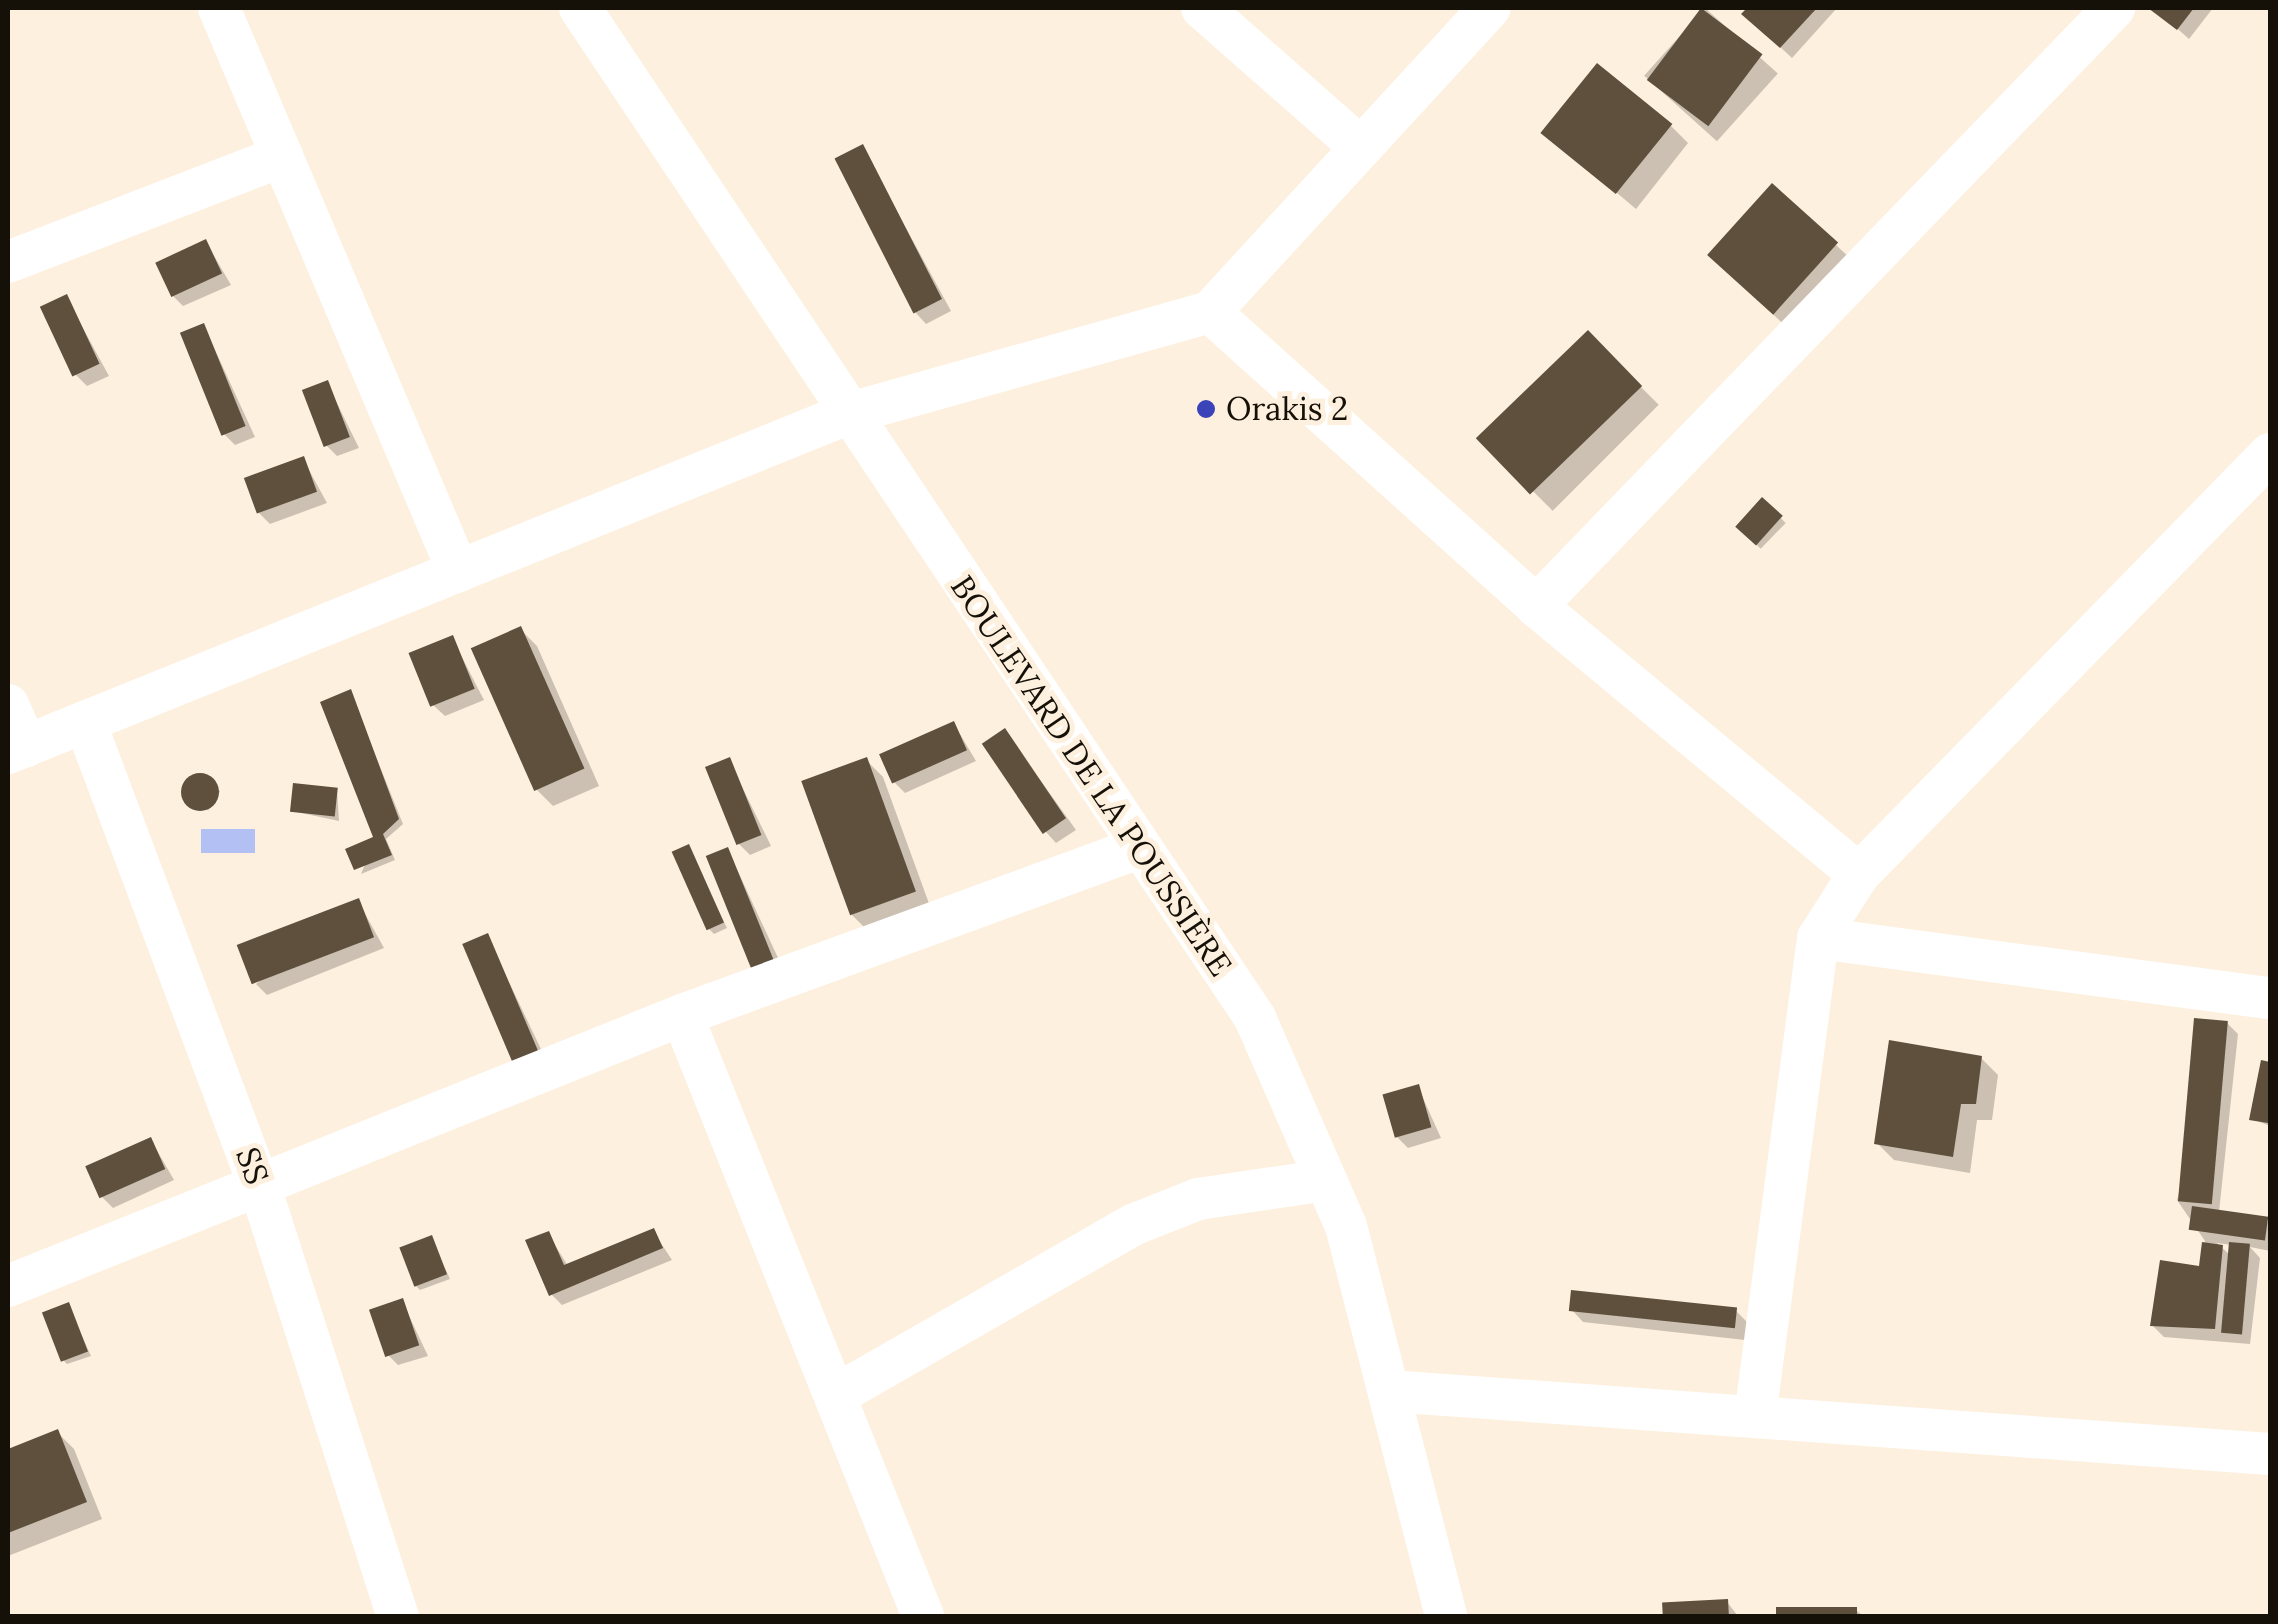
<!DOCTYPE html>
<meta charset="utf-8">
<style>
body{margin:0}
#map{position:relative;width:2278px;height:1624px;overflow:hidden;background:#fef0de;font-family:Lora,serif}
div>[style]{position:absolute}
.water>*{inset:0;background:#b3c0f4;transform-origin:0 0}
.shadow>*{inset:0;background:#0003;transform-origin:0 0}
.building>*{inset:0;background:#5e503c;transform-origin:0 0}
.round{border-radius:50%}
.minor>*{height:42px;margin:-21px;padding:0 21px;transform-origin:21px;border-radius:21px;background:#fff}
.dots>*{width:28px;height:28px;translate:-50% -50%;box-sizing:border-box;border:5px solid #fef0de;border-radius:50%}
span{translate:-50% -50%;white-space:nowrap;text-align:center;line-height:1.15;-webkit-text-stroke:10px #fef0de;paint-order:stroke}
.poi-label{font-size:32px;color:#151008}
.left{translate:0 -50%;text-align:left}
.street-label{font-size:32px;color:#151008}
.frame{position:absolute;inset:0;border:10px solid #151008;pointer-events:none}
</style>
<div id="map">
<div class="water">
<div style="left:255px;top:829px;width:24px;height:54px;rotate:90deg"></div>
</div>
<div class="shadow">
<div style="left:1705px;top:8px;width:98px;height:91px;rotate:42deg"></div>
<div style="clip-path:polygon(1751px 8px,1837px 8px,1792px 58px,1745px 14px)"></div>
<div style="clip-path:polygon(2154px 8px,2213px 8px,2189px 39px)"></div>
<div style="clip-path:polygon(1671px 126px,1688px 143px,1636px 209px,1545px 132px)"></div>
<div style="clip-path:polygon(862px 147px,951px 311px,926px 324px,915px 312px)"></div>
<div style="clip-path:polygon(206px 242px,231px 285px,183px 306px,172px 295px)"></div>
<div style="clip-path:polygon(1836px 245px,1853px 261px,1790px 330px,1726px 271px)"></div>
<div style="clip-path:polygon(66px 297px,109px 376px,87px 386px,76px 375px)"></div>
<div style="clip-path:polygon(204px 326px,255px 437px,235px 445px,224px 434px)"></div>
<div style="left:1588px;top:334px;width:100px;height:150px;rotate:45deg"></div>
<div style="clip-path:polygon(327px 383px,359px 448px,337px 456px,326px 445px)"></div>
<div style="clip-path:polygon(303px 459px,327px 503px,270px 524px,259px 513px)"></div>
<div style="left:1762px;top:500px;width:33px;height:36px;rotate:44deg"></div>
<div style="clip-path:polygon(520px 629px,537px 646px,599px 786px,553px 806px,536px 789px)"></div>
<div style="clip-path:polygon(452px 638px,484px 700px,445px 716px,433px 705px)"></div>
<div style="clip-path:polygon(350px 692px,403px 824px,386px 839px,395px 860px,361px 874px,376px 838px)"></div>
<div style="clip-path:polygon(954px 724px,976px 761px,905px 793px,894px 782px)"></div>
<div style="clip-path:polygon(1005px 731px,1076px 830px,1056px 843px,1046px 832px)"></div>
<div style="clip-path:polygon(729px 760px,771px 846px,750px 855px,739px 844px)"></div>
<div style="clip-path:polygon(866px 760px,883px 777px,931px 909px,868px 931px,851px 914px)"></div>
<div style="left:197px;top:777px;width:27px;height:23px;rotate:31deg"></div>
<div style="clip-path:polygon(337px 790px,339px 821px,292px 811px)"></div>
<div style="clip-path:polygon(688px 847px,727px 928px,714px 934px,709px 929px)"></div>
<div style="clip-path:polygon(728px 850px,785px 973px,766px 980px)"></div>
<div style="clip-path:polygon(358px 901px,384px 948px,267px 995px,256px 984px)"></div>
<div style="clip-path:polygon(487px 936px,550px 1068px,528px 1077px)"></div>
<div style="clip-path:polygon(evenodd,2227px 1023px,2238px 1034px,2219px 1212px,2270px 1223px,2270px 1251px,2250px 1247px,2260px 1258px,2250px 1344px,2164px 1337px,2153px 1326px,2201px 1268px,2205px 1241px,2177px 1200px,2227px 1023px,2217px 1243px,2232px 1245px,2230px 1255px,2217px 1243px)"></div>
<div style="clip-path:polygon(1981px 1058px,1998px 1075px,1992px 1120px,1977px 1120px,1970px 1173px,1894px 1160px,1877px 1143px)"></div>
<div style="clip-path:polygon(2263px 1063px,2270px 1065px,2270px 1126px,2252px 1119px)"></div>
<div style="clip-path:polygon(1418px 1087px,1441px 1138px,1408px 1148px,1397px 1137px)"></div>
<div style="clip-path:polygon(151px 1140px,174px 1180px,113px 1208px,102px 1197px)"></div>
<div style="clip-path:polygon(653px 1231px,672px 1260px,562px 1305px,551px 1294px,548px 1234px,568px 1266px)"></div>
<div style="clip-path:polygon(431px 1238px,450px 1279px,420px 1290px,415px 1285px)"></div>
<div style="clip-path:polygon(402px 1301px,428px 1356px,398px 1365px,387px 1354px)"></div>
<div style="clip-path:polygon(68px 1305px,91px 1356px,67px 1364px,62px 1359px)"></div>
<div style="clip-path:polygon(1572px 1310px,1736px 1311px,1747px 1322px,1745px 1340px,1583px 1322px)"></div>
<div style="clip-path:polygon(57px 1432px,74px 1449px,102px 1519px,8px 1556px,8px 1451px)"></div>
<div style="clip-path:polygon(1727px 1602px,1738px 1616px,1665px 1616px,1665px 1603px)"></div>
<div style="clip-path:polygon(1856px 1610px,1863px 1616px,1779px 1616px,1779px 1611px)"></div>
</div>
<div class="building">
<div style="left:1701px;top:8px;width:77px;height:90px;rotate:37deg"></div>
<div style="clip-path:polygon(1747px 8px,1817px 8px,1780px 48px,1741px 14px)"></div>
<div style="clip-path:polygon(2148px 8px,2194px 8px,2177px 30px)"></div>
<div style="left:1597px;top:63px;width:97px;height:90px;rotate:39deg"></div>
<div style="left:863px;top:144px;width:174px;height:32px;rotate:63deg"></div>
<div style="left:1772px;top:183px;width:89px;height:97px;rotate:42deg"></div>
<div style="left:206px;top:239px;width:38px;height:56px;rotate:65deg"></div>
<div style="left:67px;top:294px;width:77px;height:30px;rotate:65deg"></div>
<div style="left:204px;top:323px;width:111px;height:26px;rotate:68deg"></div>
<div style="left:1588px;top:330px;width:78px;height:156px;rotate:46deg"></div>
<div style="left:328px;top:380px;width:61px;height:28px;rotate:69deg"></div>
<div style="left:304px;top:456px;width:38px;height:64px;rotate:70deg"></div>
<div style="left:1762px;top:497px;width:28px;height:40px;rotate:42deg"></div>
<div style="left:521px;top:626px;width:156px;height:55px;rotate:66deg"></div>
<div style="left:453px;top:635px;width:58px;height:48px;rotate:68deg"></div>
<div style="clip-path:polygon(351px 689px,399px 819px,383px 834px,392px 855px,354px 870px,345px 849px,373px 837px,320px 702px)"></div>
<div style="left:954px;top:721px;width:32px;height:82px;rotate:66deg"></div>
<div style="left:1005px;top:728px;width:109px;height:28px;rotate:56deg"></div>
<div style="left:730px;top:757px;width:84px;height:27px;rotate:68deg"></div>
<div style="left:867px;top:757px;width:143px;height:70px;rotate:70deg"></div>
<div class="round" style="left:181px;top:773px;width:38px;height:38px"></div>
<div style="left:293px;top:783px;width:45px;height:29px;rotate:6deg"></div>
<div style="left:689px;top:844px;width:86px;height:19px;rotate:66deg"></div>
<div style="left:728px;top:847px;width:124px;height:24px;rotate:68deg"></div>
<div style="left:359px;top:898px;width:42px;height:131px;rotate:69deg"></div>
<div style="left:488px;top:933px;width:134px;height:28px;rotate:67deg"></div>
<div style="left:2194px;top:1018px;width:34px;height:184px;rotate:5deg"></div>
<div style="clip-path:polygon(1889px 1040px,1982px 1056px,1976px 1104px,1961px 1104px,1953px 1157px,1874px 1144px)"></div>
<div style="clip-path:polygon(2261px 1060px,2270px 1062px,2268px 1123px,2249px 1120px)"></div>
<div style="left:1419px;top:1084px;width:45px;height:38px;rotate:74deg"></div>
<div style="left:151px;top:1137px;width:35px;height:72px;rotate:66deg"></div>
<div style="left:2192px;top:1206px;width:77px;height:24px;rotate:8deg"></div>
<div style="clip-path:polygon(654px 1228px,663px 1248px,549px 1296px,525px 1240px,549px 1231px,564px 1265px)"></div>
<div style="left:432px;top:1235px;width:42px;height:35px;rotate:69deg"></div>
<div style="clip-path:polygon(2202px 1242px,2223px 1245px,2215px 1329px,2150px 1326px,2160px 1260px,2199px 1266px)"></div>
<div style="left:2229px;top:1242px;width:21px;height:91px;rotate:5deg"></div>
<div style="left:1571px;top:1290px;width:167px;height:21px;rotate:6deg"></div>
<div style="left:403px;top:1298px;width:50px;height:36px;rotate:71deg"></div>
<div style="left:69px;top:1302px;width:53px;height:29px;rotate:69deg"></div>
<div style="clip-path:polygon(58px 1429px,87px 1502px,8px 1533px,8px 1449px)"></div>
<div style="left:1728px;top:1599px;width:17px;height:66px;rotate:87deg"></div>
<div style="left:1857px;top:1607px;width:9px;height:81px;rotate:90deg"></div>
</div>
<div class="minor">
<div style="left:219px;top:8px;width:612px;rotate:67deg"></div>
<div style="left:580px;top:8px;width:1215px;rotate:56.24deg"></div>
<div style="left:1255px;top:1018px;width:227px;rotate:66.4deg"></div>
<div style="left:1346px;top:1226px;width:403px;rotate:75.6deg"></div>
<div style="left:1202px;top:8px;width:206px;rotate:41.3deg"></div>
<div style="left:8px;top:262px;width:294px;rotate:-21.1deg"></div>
<div style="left:1210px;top:312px;width:439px;rotate:42deg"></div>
<div style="left:1536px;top:606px;width:420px;rotate:39.7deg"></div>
<div style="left:1536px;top:606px;width:832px;rotate:-45.97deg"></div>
<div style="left:8px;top:705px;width:45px;rotate:66.3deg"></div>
<div style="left:85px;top:722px;width:494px;rotate:69.4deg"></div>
<div style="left:259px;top:1184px;width:454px;rotate:72.2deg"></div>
<div style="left:8px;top:753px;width:905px;rotate:-22deg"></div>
<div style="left:847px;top:414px;width:377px;rotate:-15.7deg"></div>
<div style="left:1210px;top:312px;width:413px;rotate:-47.4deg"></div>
<div style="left:1818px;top:938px;width:456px;rotate:7.6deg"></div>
<div style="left:682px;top:1015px;width:648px;rotate:68.15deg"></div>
<div style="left:8px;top:1286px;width:726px;rotate:-21.9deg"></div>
<div style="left:682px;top:1015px;width:488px;rotate:-20.1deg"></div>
<div style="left:1389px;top:1391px;width:883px;rotate:4.09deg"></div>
<div style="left:836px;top:1395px;width:344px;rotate:-29.8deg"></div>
<div style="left:1135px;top:1224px;width:68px;rotate:-21.6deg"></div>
<div style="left:1198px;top:1199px;width:129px;rotate:-8.4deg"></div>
<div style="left:1755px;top:1417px;width:483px;rotate:-82.5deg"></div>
<div style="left:1818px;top:938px;width:76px;rotate:-57.4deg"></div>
<div style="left:1859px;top:874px;width:588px;rotate:-45.62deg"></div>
</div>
<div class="dots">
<div style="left:1206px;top:409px;background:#3a43b7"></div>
</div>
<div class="poi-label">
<span class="left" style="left:1226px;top:409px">Orakis 2</span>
</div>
<div class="street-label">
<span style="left:1091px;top:776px;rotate:56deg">BOULEVARD DE LA POUSSIÈRE</span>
<span style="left:252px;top:1166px;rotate:70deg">SS</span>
</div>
<div class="frame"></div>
</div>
